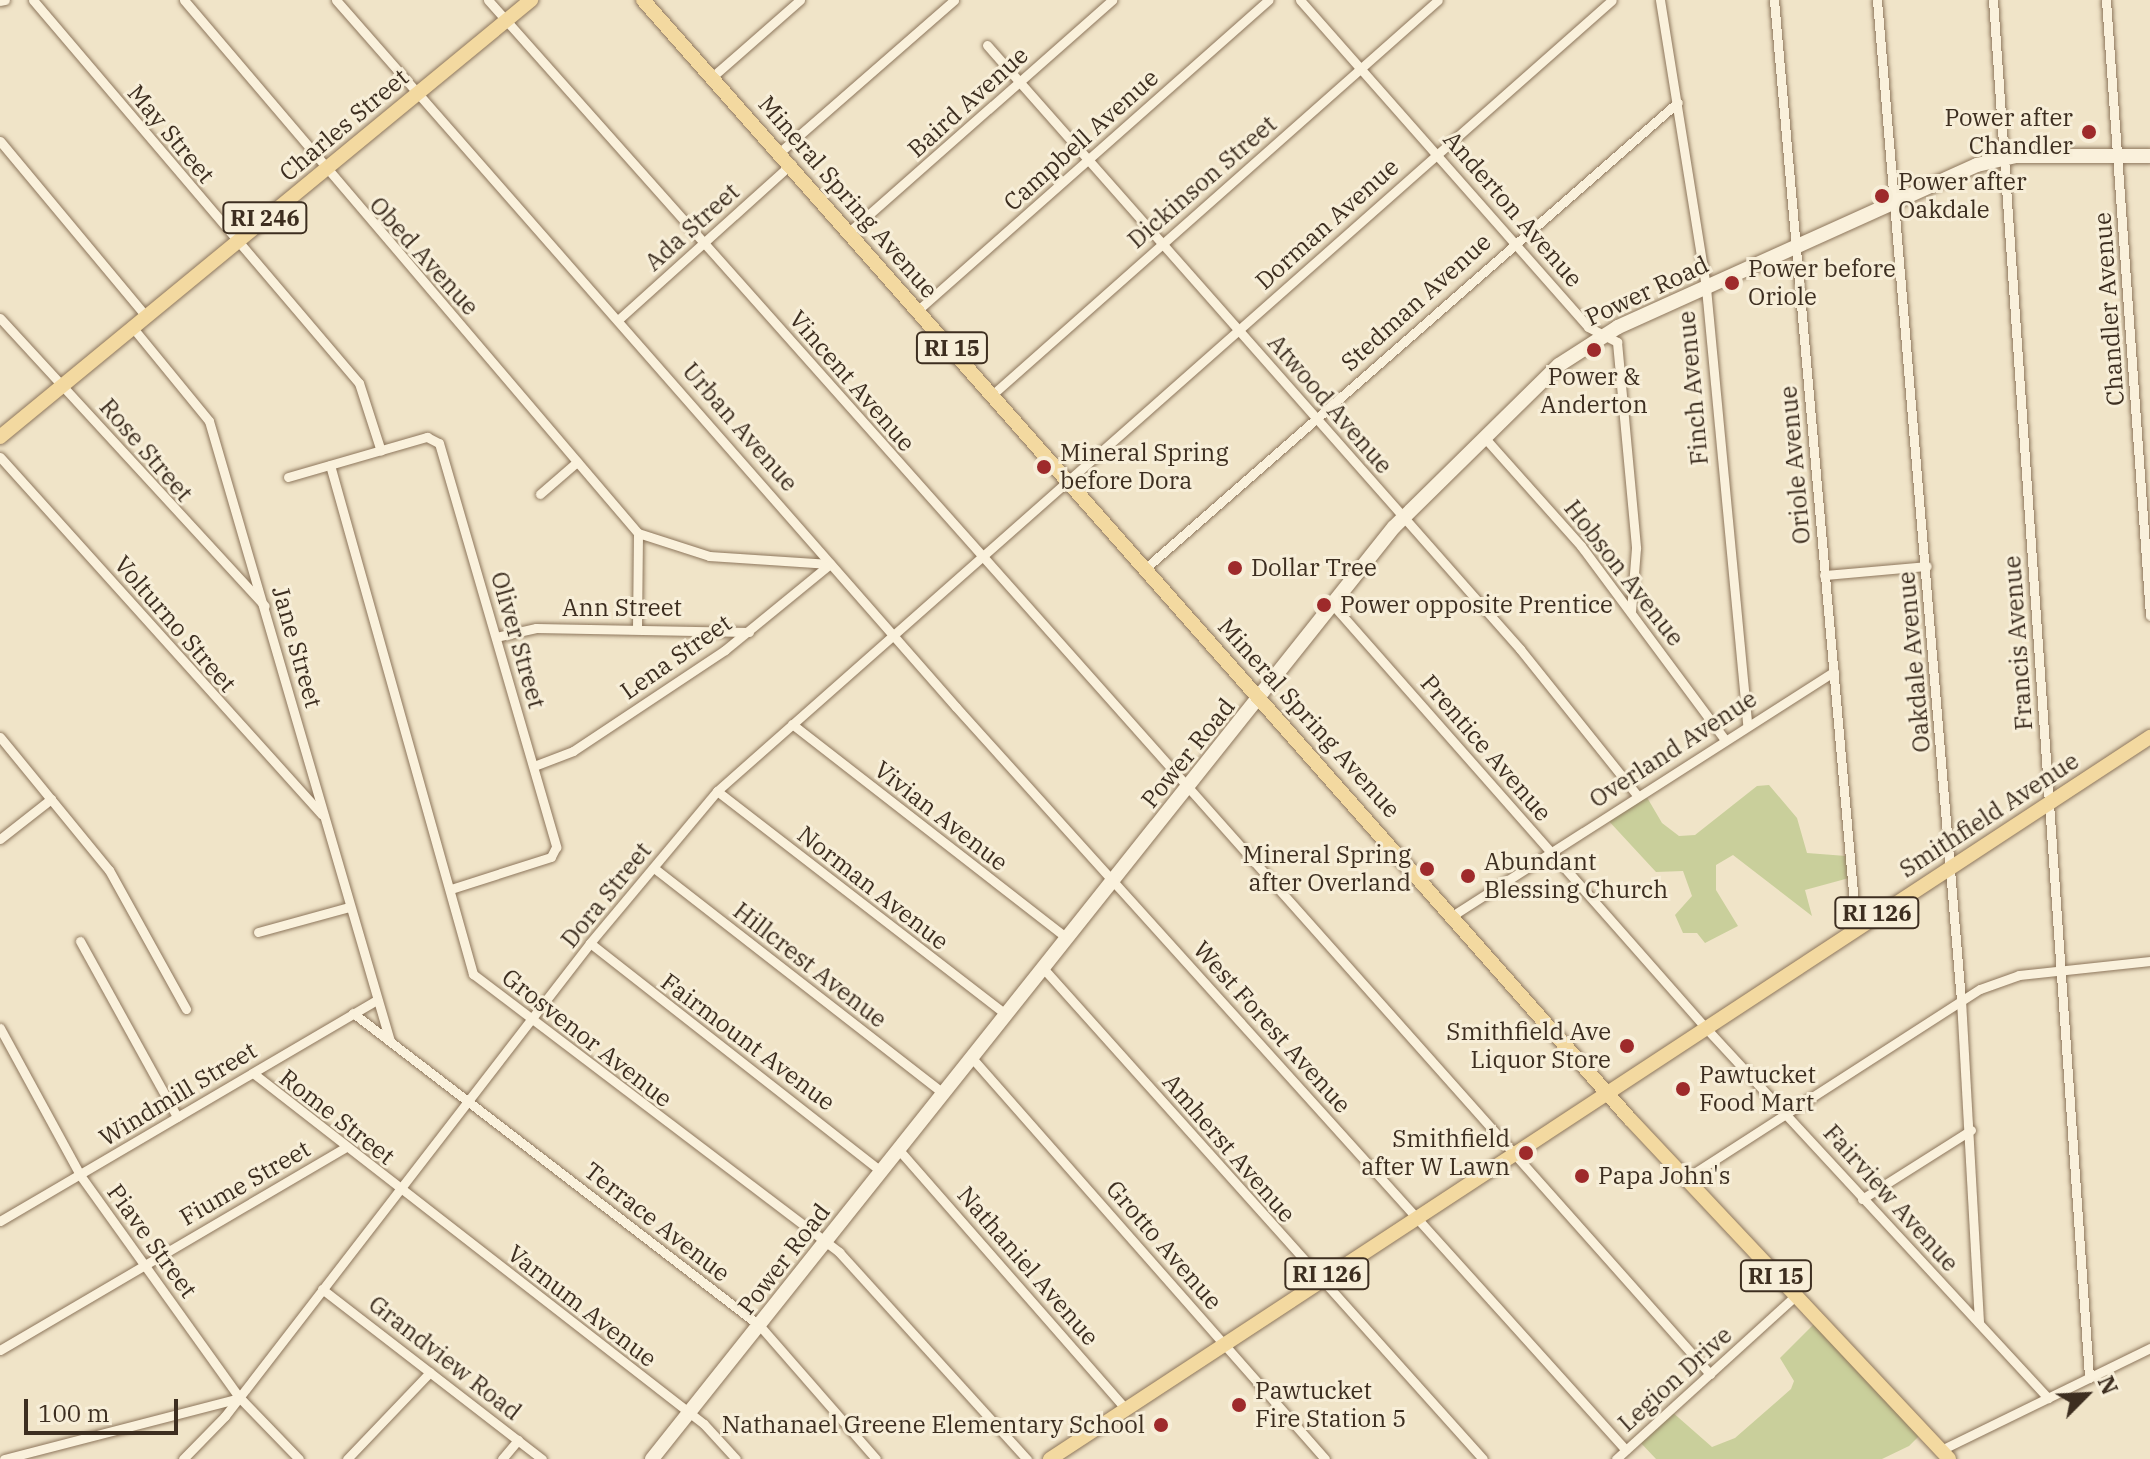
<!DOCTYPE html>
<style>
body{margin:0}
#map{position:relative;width:2150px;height:1459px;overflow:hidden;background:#f0e4c8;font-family:"IBM Plex Serif",serif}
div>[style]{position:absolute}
.green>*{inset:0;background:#c9cf9b}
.roads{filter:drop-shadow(0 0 2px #8d765c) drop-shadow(0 0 2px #8d765c)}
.minor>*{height:9px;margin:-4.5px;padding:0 4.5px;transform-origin:4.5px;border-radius:4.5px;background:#faf1dc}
.secondary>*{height:14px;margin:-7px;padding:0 7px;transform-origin:7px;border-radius:7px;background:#faf1dc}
.primary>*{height:14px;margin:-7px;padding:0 7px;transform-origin:7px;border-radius:7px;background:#f3d9a0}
.dots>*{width:22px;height:22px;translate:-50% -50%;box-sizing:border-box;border:4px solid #f7eed8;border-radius:50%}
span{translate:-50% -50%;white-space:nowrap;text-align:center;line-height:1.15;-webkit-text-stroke:6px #f7eed8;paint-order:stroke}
.shield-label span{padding:2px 6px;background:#f7eed8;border:2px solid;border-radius:6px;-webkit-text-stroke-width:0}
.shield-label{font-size:22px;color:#3d2e20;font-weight:700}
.street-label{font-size:24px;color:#3d2e20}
.poi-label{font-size:24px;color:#3d2e20}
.right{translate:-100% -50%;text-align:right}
.left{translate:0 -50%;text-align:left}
.north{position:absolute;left:2046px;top:1355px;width:80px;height:80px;-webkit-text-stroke:6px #f7eed8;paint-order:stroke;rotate:66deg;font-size:22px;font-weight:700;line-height:32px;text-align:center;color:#3d2e20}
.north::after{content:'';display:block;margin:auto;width:28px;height:36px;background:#3d2e20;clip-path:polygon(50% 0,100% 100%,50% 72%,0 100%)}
.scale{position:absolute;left:24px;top:1399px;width:154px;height:36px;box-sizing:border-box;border:4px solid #3d2e20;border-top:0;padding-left:10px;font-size:24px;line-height:28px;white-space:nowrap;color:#3d2e20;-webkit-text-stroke:6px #f7eed8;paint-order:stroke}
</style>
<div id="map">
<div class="green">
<div style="clip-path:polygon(1769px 785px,1797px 818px,1807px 853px,1846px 856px,1849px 878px,1805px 890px,1812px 916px,1733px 855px,1716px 865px,1716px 890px,1738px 926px,1705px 943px,1697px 933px,1683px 933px,1675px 915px,1692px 896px,1683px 871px,1656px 872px,1606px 818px,1645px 794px,1662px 823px,1679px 836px,1695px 835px,1757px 786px)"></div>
<div style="clip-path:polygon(1818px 1320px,1923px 1432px,1909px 1446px,1882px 1459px,1656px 1459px,1639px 1441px,1671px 1411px,1712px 1447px,1735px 1438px,1791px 1389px,1794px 1381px,1780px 1358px)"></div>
</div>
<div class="roads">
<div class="minor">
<div style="left:33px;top:0;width:503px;rotate:49.6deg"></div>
<div style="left:359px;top:383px;width:71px;rotate:72.1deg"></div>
<div style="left:184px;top:0;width:700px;rotate:49.58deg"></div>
<div style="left:638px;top:533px;width:75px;rotate:17.9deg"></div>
<div style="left:709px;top:556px;width:121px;rotate:3.8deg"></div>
<div style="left:336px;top:0;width:940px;rotate:48.75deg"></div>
<div style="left:956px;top:707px;width:1000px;rotate:47.96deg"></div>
<div style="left:488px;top:0;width:1839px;rotate:48.35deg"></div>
<div style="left:1300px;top:0;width:436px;rotate:48.6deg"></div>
<div style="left:1588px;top:327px;width:33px;rotate:27deg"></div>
<div style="left:1617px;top:342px;width:207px;rotate:84.7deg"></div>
<div style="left:1636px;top:548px;width:64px;rotate:94.5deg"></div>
<div style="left:1660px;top:0;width:292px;rotate:80.9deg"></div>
<div style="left:1706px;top:288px;width:439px;rotate:84.6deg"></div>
<div style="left:1774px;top:0;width:931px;rotate:84.94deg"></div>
<div style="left:1877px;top:0;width:1004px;rotate:85.2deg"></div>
<div style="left:1961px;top:1000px;width:323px;rotate:86.8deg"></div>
<div style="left:1993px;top:0;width:1381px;rotate:86.01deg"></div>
<div style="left:2106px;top:0;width:617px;rotate:85.91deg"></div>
<div style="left:0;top:1px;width:5px;rotate:-11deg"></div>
<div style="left:987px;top:45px;width:806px;rotate:48.57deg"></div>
<div style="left:1520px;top:649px;width:187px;rotate:51.3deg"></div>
<div style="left:712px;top:77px;width:117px;rotate:-41.2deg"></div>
<div style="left:0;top:141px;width:228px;rotate:50.2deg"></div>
<div style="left:780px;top:152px;width:231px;rotate:-41.1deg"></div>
<div style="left:849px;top:232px;width:351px;rotate:-41.4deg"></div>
<div style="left:918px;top:310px;width:468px;rotate:-41.5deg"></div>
<div style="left:0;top:318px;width:391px;rotate:47.4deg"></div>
<div style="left:619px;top:319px;width:232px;rotate:-42deg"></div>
<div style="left:133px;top:328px;width:120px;rotate:50.7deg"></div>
<div style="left:209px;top:421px;width:646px;rotate:73.73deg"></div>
<div style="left:993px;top:394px;width:594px;rotate:-41.52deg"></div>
<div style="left:1484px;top:437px;width:146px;rotate:48.3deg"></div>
<div style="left:1581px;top:546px;width:242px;rotate:53.4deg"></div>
<div style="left:0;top:457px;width:481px;rotate:48deg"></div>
<div style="left:330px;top:465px;width:529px;rotate:74.31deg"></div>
<div style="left:473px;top:974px;width:460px;rotate:37.2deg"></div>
<div style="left:839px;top:1252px;width:280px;rotate:47.8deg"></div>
<div style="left:288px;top:477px;width:145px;rotate:-16.1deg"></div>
<div style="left:427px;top:437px;width:13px;rotate:27deg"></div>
<div style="left:439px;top:443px;width:421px;rotate:73.8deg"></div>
<div style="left:556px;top:847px;width:11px;rotate:117deg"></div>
<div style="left:551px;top:857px;width:105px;rotate:162.3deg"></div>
<div style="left:540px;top:494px;width:49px;rotate:-40.9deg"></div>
<div style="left:1148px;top:566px;width:704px;rotate:-41.2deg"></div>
<div style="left:1824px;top:575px;width:103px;rotate:-5deg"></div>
<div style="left:1333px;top:605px;width:561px;rotate:48.61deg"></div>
<div style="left:1704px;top:1026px;width:507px;rotate:47.24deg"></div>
<div style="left:637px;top:629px;width:96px;rotate:-89.4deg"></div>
<div style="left:496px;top:637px;width:41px;rotate:-12.7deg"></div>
<div style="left:536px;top:628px;width:213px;rotate:1.1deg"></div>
<div style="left:792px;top:724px;width:348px;rotate:37.9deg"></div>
<div style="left:0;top:737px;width:172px;rotate:50.7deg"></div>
<div style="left:109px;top:870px;width:159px;rotate:61deg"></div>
<div style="left:534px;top:766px;width:42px;rotate:-21deg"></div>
<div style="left:573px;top:751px;width:182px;rotate:-33.6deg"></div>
<div style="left:725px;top:650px;width:136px;rotate:-39.3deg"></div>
<div style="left:717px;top:791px;width:365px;rotate:37.7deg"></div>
<div style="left:0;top:839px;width:65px;rotate:-38.1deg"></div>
<div style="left:654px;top:868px;width:366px;rotate:37.9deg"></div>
<div style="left:1455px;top:914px;width:450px;rotate:-32.6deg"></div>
<div style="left:258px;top:932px;width:94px;rotate:-15.4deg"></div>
<div style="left:80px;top:941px;width:201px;rotate:61.1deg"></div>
<div style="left:590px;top:943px;width:371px;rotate:38.1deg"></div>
<div style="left:1043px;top:968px;width:659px;rotate:48.14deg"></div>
<div style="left:353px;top:1013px;width:513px;rotate:37.56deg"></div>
<div style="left:760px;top:1326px;width:176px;rotate:48.9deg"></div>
<div style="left:0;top:1028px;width:167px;rotate:61.4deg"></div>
<div style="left:80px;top:1175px;width:273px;rotate:54.4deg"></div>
<div style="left:239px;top:1397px;width:86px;rotate:45.9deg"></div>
<div style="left:972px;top:1058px;width:534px;rotate:48.64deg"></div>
<div style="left:253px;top:1073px;width:571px;rotate:37.89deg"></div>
<div style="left:704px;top:1424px;width:47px;rotate:47.6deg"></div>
<div style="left:899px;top:1150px;width:343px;rotate:48.8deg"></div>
<div style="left:1688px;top:1177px;width:347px;rotate:-32.8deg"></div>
<div style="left:1980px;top:989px;width:41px;rotate:-19.7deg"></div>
<div style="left:2019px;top:975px;width:132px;rotate:-6.1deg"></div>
<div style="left:1862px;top:1199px;width:129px;rotate:-32.3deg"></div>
<div style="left:0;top:1221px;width:436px;rotate:-30.4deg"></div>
<div style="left:322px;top:1289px;width:278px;rotate:37.7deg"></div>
<div style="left:0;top:1350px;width:399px;rotate:-30.4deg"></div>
<div style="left:1941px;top:1450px;width:233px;rotate:-26deg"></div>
<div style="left:4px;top:1459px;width:240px;rotate:-14.5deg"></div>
<div style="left:183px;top:1459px;width:60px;rotate:-45.7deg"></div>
<div style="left:225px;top:1416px;width:597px;rotate:-52.34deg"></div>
<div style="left:590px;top:943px;width:198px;rotate:-50.1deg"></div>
<div style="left:717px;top:791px;width:1194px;rotate:-41.47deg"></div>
<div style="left:347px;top:1459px;width:120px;rotate:-46.3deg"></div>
<div style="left:502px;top:1459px;width:25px;rotate:-50deg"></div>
<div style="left:1616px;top:1459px;width:242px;rotate:-42.3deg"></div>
</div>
<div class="secondary">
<div style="left:652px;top:1459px;width:1191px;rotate:-51.48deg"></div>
<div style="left:1394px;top:527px;width:231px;rotate:-44.5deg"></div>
<div style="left:1559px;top:365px;width:70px;rotate:-32.8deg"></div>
<div style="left:1618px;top:327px;width:394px;rotate:-24.3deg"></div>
<div style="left:1977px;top:165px;width:39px;rotate:-13deg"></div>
<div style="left:2015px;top:156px;width:135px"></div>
</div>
<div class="primary">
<div style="left:643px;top:0;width:1492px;rotate:48.59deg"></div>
<div style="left:1630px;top:1119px;width:466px;rotate:46.8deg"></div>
<div style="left:0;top:437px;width:688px;rotate:-39.45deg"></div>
<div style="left:1050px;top:1459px;width:1316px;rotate:-33.28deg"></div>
</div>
</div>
<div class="dots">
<div style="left:2089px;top:132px;background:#9e2a2b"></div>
<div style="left:1882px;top:196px;background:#9e2a2b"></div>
<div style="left:1732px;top:283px;background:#9e2a2b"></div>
<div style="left:1594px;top:350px;background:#9e2a2b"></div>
<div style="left:1044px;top:467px;background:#9e2a2b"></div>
<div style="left:1235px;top:568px;background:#9e2a2b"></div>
<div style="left:1324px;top:605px;background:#9e2a2b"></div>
<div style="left:1427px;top:869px;background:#9e2a2b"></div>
<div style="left:1468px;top:876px;background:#9e2a2b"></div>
<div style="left:1627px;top:1046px;background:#9e2a2b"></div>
<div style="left:1683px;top:1089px;background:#9e2a2b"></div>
<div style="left:1526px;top:1153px;background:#9e2a2b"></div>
<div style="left:1582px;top:1176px;background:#9e2a2b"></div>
<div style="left:1239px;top:1405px;background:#9e2a2b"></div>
<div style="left:1161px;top:1425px;background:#9e2a2b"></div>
</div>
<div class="shield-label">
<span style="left:265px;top:218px">RI 246</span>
<span style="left:952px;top:348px">RI 15</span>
<span style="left:1877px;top:913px">RI 126</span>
<span style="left:1327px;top:1274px">RI 126</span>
<span style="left:1776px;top:1276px">RI 15</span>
</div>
<div class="street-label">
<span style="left:968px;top:102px;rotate:-42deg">Baird Avenue</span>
<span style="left:344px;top:125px;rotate:-40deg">Charles Street</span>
<span style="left:171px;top:134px;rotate:50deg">May Street</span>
<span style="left:1081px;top:140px;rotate:-42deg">Campbell Avenue</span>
<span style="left:1202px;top:182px;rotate:-41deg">Dickinson Street</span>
<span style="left:848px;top:197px;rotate:49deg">Mineral Spring Avenue</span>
<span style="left:1513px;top:209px;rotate:49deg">Anderton Avenue</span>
<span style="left:1327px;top:224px;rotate:-42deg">Dorman Avenue</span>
<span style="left:692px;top:227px;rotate:-42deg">Ada Street</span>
<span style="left:424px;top:256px;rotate:48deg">Obed Avenue</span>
<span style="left:1647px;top:291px;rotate:-25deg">Power Road</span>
<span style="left:1416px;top:302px;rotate:-42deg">Stedman Avenue</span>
<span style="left:2109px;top:309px;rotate:-94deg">Chandler Avenue</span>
<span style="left:852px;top:381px;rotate:49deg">Vincent Avenue</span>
<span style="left:1693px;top:388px;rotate:-95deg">Finch Avenue</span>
<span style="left:1330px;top:404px;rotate:49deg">Atwood Avenue</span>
<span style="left:740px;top:427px;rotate:49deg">Urban Avenue</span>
<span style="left:146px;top:450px;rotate:49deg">Rose Street</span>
<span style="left:1795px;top:465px;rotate:-95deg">Oriole Avenue</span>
<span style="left:1624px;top:573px;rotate:52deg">Hobson Avenue</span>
<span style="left:622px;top:608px">Ann Street</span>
<span style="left:175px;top:624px;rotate:49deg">Volturno Street</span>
<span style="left:518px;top:640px;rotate:74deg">Oliver Street</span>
<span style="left:2018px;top:643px;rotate:-94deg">Francis Avenue</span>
<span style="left:297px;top:647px;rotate:74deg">Jane Street</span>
<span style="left:676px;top:657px;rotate:-35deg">Lena Street</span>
<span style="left:1914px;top:662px;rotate:-95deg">Oakdale Avenue</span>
<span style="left:1309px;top:718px;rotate:48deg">Mineral Spring Avenue</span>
<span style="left:1486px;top:748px;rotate:49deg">Prentice Avenue</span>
<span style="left:1673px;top:749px;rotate:-33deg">Overland Avenue</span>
<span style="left:1188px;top:753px;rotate:-51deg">Power Road</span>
<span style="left:1989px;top:815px;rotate:-33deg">Smithfield Avenue</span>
<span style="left:941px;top:816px;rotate:38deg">Vivian Avenue</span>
<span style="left:873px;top:888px;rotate:38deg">Norman Avenue</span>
<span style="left:606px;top:895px;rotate:-51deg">Dora Street</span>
<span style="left:810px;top:965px;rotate:38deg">Hillcrest Avenue</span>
<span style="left:1272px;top:1027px;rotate:48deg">West Forest Avenue</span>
<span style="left:587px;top:1038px;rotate:38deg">Grosvenor Avenue</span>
<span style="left:748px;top:1042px;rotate:37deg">Fairmount Avenue</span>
<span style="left:178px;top:1094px;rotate:-31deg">Windmill Street</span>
<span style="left:337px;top:1117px;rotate:38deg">Rome Street</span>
<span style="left:1229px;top:1148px;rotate:49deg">Amherst Avenue</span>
<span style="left:245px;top:1183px;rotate:-30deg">Fiume Street</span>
<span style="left:1891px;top:1198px;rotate:48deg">Fairview Avenue</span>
<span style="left:657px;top:1222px;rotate:38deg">Terrace Avenue</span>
<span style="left:152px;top:1241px;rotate:54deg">Piave Street</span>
<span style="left:1164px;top:1245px;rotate:49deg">Grotto Avenue</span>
<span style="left:784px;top:1259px;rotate:-52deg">Power Road</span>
<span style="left:1028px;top:1266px;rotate:49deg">Nathaniel Avenue</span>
<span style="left:582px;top:1306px;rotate:38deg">Varnum Avenue</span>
<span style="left:445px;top:1358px;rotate:38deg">Grandview Road</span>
<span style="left:1675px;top:1379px;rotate:-42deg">Legion Drive</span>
</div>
<div class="poi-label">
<span class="right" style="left:2073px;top:132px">Power after<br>Chandler</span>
<span class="left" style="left:1898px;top:196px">Power after<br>Oakdale</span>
<span class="left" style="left:1748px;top:283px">Power before<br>Oriole</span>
<span style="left:1594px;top:391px">Power &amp;<br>Anderton</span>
<span class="left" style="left:1060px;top:467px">Mineral Spring<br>before Dora</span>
<span class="left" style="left:1251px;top:568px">Dollar Tree</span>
<span class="left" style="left:1340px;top:605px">Power opposite Prentice</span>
<span class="right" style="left:1411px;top:869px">Mineral Spring<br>after Overland</span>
<span class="left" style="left:1484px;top:876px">Abundant<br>Blessing Church</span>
<span class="right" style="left:1611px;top:1046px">Smithfield Ave<br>Liquor Store</span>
<span class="left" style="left:1699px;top:1089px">Pawtucket<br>Food Mart</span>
<span class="right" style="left:1510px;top:1153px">Smithfield<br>after W Lawn</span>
<span class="left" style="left:1598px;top:1176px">Papa John's</span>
<span class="left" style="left:1255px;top:1405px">Pawtucket<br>Fire Station 5</span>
<span class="right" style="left:1145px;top:1425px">Nathanael Greene Elementary School</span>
</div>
<div class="north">N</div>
<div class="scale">100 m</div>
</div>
